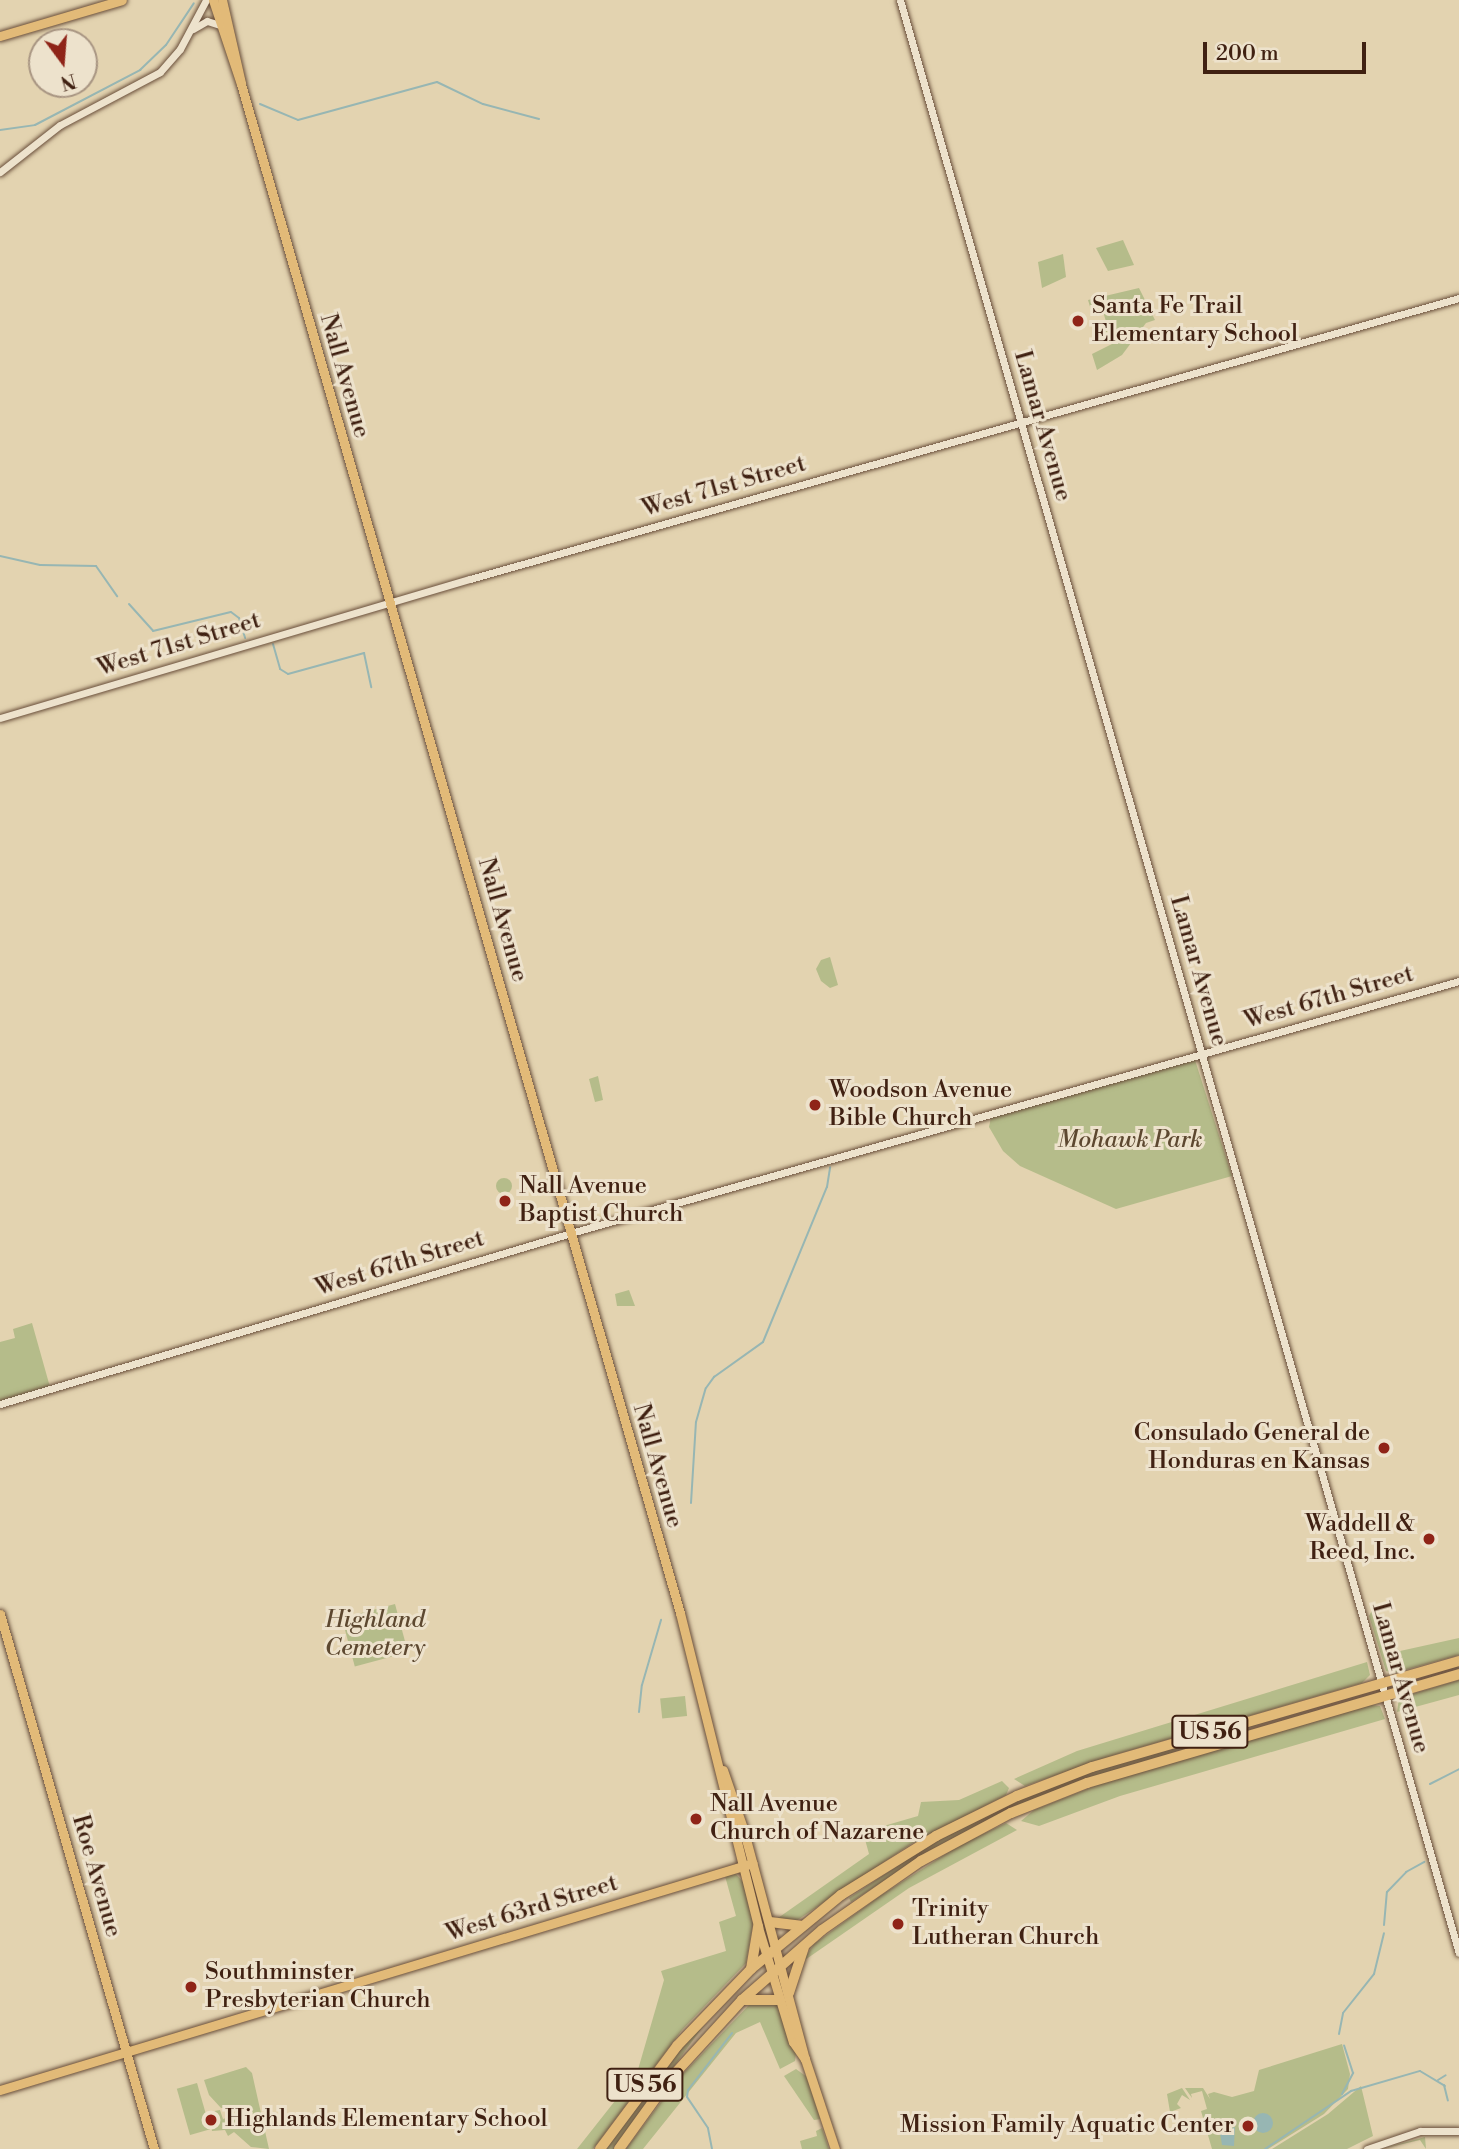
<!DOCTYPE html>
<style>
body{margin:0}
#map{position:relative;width:1459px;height:2149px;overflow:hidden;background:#e3d3b0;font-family:"Libre Bodoni",serif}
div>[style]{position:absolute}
.green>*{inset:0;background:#b5bc8a;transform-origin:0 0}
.round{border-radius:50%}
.water>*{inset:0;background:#97b6b3}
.stream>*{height:2px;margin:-1px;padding:0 1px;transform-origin:1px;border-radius:1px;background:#97b6b3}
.roads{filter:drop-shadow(0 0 2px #694e3a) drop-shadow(0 0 2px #694e3a)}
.minor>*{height:7px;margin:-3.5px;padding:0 3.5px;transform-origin:3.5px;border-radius:3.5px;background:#ede2cc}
.major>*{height:9px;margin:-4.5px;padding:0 4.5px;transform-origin:4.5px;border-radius:4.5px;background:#e2ba78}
.highway>*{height:10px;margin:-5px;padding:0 5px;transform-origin:5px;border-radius:5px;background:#e2ba78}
.dots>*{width:19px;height:19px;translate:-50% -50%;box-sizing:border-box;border:4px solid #ede2cc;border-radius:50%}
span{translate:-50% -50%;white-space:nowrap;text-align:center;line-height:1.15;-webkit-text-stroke:6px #ede2cc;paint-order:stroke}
.shield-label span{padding:2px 5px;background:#ede2cc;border:2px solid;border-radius:5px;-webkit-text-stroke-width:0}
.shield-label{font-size:23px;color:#402112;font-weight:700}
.poi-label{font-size:24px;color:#402112}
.left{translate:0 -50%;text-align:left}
.right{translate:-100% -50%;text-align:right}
.street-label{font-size:24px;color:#402112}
.park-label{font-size:24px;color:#5d4830;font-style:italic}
.north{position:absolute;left:28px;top:28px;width:70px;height:70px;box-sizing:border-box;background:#ede2cc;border:2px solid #a89582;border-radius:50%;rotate:164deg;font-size:19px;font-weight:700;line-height:28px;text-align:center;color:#402112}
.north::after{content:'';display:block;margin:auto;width:24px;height:32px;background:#8f2418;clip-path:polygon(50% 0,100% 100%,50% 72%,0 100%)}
.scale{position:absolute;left:1203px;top:42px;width:163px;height:32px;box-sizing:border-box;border:4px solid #402112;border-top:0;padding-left:9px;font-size:21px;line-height:24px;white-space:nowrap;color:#402112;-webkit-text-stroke:5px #ede2cc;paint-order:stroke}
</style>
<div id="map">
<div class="green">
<div style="clip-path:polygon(1123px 240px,1134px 265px,1108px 271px,1096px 248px)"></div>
<div style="clip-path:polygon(1063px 254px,1066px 277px,1042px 288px,1038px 262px)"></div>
<div style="clip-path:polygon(1139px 288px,1155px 320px,1146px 323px,1122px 355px,1097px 370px,1092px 354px,1112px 344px,1109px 330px,1099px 338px,1096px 328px,1107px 325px,1100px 301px,1091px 310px,1088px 300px)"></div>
<div style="clip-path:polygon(830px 957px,838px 985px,830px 988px,821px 981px,816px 969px,821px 960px)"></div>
<div style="clip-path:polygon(1195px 1060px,1232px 1176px,1116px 1209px,1020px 1166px,1003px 1151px,989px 1127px,991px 1117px)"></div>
<div style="clip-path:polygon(598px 1076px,603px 1100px,595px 1102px,589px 1079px)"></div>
<div class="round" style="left:496px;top:1178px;width:16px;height:16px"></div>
<div style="clip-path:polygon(629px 1290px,635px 1306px,617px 1306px,615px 1294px)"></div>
<div style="clip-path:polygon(32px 1323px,50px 1387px,0 1402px,0 1342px,15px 1338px,13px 1329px)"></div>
<div style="left:395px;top:1604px;width:50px;height:55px;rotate:75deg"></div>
<div style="clip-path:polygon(1372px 1610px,1382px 1615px,1390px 1641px,1400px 1651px,1459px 1638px,1459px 1655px,1394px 1673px,1386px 1671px,1369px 1616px)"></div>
<div style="clip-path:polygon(1367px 1662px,1370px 1675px,1362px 1683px,1114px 1755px,1025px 1786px,1014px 1779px,1077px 1751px)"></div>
<div style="clip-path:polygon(1459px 1680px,1459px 1695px,1397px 1712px,1399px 1698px)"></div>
<div style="left:685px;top:1696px;width:20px;height:25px;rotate:84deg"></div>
<div style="clip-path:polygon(1371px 1705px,1380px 1706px,1385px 1719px,1120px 1796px,1039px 1826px,1021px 1821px,1034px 1810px,1100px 1784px)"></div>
<div style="clip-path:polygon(1274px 1719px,1033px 1799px,937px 1847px,851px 1902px,849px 1898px,934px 1842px,1031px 1795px,1086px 1774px)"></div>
<div style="clip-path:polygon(1002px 1781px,1009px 1788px,1006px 1795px,911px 1844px,796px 1921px,778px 1918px,869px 1854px,863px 1832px,918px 1816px,921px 1802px,959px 1800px)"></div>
<div style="clip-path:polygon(1006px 1823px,1017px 1830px,909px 1888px,802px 1962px,814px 1944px,880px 1896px,960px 1845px)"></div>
<div style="clip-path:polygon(736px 1874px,743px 1882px,753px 1924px,746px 1963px,682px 2030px,593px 2149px,577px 2149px,637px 2073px,664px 1980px,661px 1971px,726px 1951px,719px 1922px,736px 1916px,725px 1876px)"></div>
<div style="clip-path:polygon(750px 2004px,778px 2004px,796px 2052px,795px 2061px,780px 2069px,760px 2022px,736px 2033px,643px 2149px,626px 2149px,679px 2078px)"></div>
<div style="clip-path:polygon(709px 2018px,614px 2149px,605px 2149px,671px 2060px)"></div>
<div style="clip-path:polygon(1342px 2044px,1350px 2074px,1348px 2089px,1324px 2114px,1268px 2149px,1212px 2149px,1201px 2111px,1207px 2109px,1202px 2091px,1191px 2094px,1192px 2098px,1185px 2088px,1203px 2088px,1210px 2099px,1208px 2094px,1214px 2092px,1232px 2097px,1254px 2091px,1259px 2070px)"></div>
<div style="clip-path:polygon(246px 2067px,252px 2073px,269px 2149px,251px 2147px,234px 2132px,228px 2136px,225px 2130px,212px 2131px,209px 2112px,220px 2110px,223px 2119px,254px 2109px,221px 2108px,209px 2095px,204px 2080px)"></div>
<div style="clip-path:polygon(796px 2069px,807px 2077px,821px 2119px,814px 2120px,784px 2076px)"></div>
<div style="left:197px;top:2083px;width:48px;height:21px;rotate:74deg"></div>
<div style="clip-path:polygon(1361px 2086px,1373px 2136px,1347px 2149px,1272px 2149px,1328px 2114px)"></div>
<div style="clip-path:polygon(1182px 2088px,1190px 2100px,1182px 2095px,1177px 2104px,1181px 2108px,1170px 2112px,1167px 2094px)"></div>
<div style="clip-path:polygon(822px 2128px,829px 2149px,802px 2149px,800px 2141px,817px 2136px,816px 2131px)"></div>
<div style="clip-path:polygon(1425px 2137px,1426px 2149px,1420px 2140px,1381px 2149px)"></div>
</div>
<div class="water">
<div class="round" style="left:1253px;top:2113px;width:20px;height:20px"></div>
<div style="clip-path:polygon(1235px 2127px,1234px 2146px,1222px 2145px,1220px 2133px)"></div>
</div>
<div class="stream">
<div style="left:260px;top:104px;width:41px;rotate:22.8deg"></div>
<div style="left:298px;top:120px;width:144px;rotate:-15.3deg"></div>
<div style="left:437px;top:82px;width:51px;rotate:25.6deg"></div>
<div style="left:483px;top:104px;width:58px;rotate:15deg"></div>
<div style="left:0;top:130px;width:35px;rotate:-8deg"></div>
<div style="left:35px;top:125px;width:119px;rotate:-27.6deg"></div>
<div style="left:140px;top:70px;width:36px;rotate:-44deg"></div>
<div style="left:166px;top:45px;width:50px;rotate:-56.3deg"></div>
<div style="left:0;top:556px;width:41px;rotate:12.7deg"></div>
<div style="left:40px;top:565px;width:56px;rotate:1deg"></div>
<div style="left:96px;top:566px;width:37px;rotate:55deg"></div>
<div style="left:129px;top:604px;width:36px;rotate:48deg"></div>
<div style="left:153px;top:631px;width:80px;rotate:-13.7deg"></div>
<div style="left:231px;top:612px;width:10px;rotate:37deg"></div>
<div style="left:239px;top:618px;width:21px;rotate:73deg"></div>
<div style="left:273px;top:644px;width:26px;rotate:74deg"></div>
<div style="left:280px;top:669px;width:9px;rotate:32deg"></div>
<div style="left:288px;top:674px;width:79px;rotate:-15.4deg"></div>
<div style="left:364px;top:653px;width:35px;rotate:78deg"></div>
<div style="left:691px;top:1503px;width:81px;rotate:-86.5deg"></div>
<div style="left:696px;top:1422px;width:35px;rotate:-74deg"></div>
<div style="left:706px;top:1388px;width:14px;rotate:-54deg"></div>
<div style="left:714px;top:1377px;width:60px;rotate:-35.5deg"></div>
<div style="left:763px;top:1342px;width:168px;rotate:-67.6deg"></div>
<div style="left:827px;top:1187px;width:20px;rotate:-81deg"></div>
<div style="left:639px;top:1712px;width:27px;rotate:-84deg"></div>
<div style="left:642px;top:1685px;width:68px;rotate:-73.7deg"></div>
<div style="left:1430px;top:1784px;width:33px;rotate:-27deg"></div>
<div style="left:1384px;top:1925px;width:33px;rotate:-85deg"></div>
<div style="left:1387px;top:1892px;width:28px;rotate:-46deg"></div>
<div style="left:1406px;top:1872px;width:21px;rotate:-29deg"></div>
<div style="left:1339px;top:2034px;width:21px;rotate:-79deg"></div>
<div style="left:1343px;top:2013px;width:50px;rotate:-51.5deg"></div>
<div style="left:1374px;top:1974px;width:42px;rotate:-76.3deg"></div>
<div style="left:1438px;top:2080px;width:9px;rotate:-32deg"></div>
<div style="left:1444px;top:2085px;width:16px;rotate:76deg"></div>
<div style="left:1342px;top:2094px;width:24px;rotate:-62deg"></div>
<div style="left:1353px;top:2073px;width:29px;rotate:-108deg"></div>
<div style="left:712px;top:2149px;width:21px;rotate:-101deg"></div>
<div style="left:708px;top:2128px;width:37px;rotate:-124deg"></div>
<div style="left:687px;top:2097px;width:7px;rotate:-82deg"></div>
<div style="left:688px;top:2090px;width:72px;rotate:-52.3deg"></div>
<div style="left:1265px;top:2149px;width:104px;rotate:-34deg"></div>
<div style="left:1351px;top:2091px;width:72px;rotate:-16.2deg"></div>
<div style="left:1420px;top:2071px;width:29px;rotate:31deg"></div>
</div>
<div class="roads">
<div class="minor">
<div style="left:900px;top:0;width:2031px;rotate:74.03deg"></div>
<div style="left:193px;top:29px;width:16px;rotate:-30deg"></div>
<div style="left:207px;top:21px;width:14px;rotate:17deg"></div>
<div style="left:0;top:172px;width:76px;rotate:-38.1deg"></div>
<div style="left:60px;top:125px;width:113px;rotate:-27.9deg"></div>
<div style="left:160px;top:72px;width:30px;rotate:-49deg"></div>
<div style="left:180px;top:49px;width:55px;rotate:-62deg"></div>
<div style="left:0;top:718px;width:490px;rotate:-16.5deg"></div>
<div style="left:470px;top:579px;width:1028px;rotate:-15.86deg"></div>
<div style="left:0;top:1404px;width:596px;rotate:-16.67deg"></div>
<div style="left:571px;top:1233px;width:923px;rotate:-15.84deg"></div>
<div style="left:1367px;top:2149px;width:56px;rotate:-18.8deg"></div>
<div style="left:1420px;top:2131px;width:39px"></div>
</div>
<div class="major">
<div style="left:213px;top:0;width:89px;rotate:71.6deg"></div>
<div style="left:241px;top:84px;width:1591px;rotate:73.98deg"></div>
<div style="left:680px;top:1613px;width:324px;rotate:76deg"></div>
<div style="left:758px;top:1927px;width:120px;rotate:73.1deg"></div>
<div style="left:793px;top:2042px;width:21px;rotate:55deg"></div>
<div style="left:222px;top:0;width:85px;rotate:77.1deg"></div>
<div style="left:0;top:36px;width:127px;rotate:-16.4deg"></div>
<div style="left:0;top:1614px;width:557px;rotate:73.94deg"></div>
<div style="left:723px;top:1770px;width:61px;rotate:71deg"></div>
<div style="left:743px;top:1828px;width:239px;rotate:75deg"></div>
<div style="left:805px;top:2059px;width:95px;rotate:71.6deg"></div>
<div style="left:0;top:2090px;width:786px;rotate:-16.78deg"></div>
</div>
<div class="highway">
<div style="left:770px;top:1922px;width:31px;rotate:7deg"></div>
<div style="left:751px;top:1969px;width:43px;rotate:-80.5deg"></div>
<div style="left:789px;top:1993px;width:48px;rotate:-71.9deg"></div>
<div style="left:742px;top:2000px;width:38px"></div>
<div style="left:600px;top:2149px;width:129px;rotate:-53.2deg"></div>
<div style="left:677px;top:2046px;width:107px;rotate:-46.1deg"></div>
<div style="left:751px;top:1969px;width:117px;rotate:-39.4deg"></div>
<div style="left:841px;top:1895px;width:112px;rotate:-31.8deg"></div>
<div style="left:936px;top:1836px;width:90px;rotate:-26.3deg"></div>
<div style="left:1017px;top:1796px;width:80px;rotate:-21.1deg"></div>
<div style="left:1092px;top:1767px;width:382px;rotate:-16.1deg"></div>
<div style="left:619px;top:2149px;width:84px;rotate:-54.2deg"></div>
<div style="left:668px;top:2081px;width:110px;rotate:-47.6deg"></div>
<div style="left:742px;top:2000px;width:106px;rotate:-41.2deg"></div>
<div style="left:822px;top:1930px;width:121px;rotate:-34.9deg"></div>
<div style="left:921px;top:1861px;width:102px;rotate:-28.1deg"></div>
<div style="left:1011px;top:1813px;width:82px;rotate:-21.5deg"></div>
<div style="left:1087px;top:1783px;width:388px;rotate:-16.3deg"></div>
</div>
</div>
<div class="dots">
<div style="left:1078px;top:321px;background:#8f2418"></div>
<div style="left:815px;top:1105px;background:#8f2418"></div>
<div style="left:505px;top:1201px;background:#8f2418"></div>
<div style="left:1384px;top:1448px;background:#8f2418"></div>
<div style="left:1429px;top:1539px;background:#8f2418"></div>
<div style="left:696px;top:1819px;background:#8f2418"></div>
<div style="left:898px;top:1924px;background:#8f2418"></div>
<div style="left:191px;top:1987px;background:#8f2418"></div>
<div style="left:211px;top:2120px;background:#8f2418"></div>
<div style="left:1248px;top:2126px;background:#8f2418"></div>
</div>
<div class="shield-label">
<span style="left:1210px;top:1732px">US 56</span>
<span style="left:645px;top:2085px">US 56</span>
</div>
<div class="poi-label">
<span class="left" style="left:1092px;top:321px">Santa Fe Trail<br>Elementary School</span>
<span class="left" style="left:829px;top:1105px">Woodson Avenue<br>Bible Church</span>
<span class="left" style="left:519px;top:1201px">Nall Avenue<br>Baptist Church</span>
<span class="right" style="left:1370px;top:1448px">Consulado General de<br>Honduras en Kansas</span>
<span class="right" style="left:1415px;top:1539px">Waddell &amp;<br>Reed, Inc.</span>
<span class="left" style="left:710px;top:1819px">Nall Avenue<br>Church of Nazarene</span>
<span class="left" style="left:912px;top:1924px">Trinity<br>Lutheran Church</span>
<span class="left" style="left:205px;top:1987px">Southminster<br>Presbyterian Church</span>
<span class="left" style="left:225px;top:2120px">Highlands Elementary School</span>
<span class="right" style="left:1234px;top:2126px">Mission Family Aquatic Center</span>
</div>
<div class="street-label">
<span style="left:344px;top:376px;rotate:74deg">Nall Avenue</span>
<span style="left:1042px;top:426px;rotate:74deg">Lamar Avenue</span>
<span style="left:724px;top:487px;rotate:-16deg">West 71st Street</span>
<span style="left:179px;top:645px;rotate:-17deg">West 71st Street</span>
<span style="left:502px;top:920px;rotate:74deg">Nall Avenue</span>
<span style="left:1198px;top:971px;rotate:74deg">Lamar Avenue</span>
<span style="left:1329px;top:998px;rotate:-16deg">West 67th Street</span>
<span style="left:400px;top:1264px;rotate:-17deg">West 67th Street</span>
<span style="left:657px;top:1466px;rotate:74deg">Nall Avenue</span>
<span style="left:1400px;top:1678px;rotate:74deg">Lamar Avenue</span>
<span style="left:96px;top:1876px;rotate:74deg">Roe Avenue</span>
<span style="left:532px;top:1909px;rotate:-17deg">West 63rd Street</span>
</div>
<div class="park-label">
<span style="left:1130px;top:1141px">Mohawk Park</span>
<span style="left:375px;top:1635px">Highland<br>Cemetery</span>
</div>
<div class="north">N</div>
<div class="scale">200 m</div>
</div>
